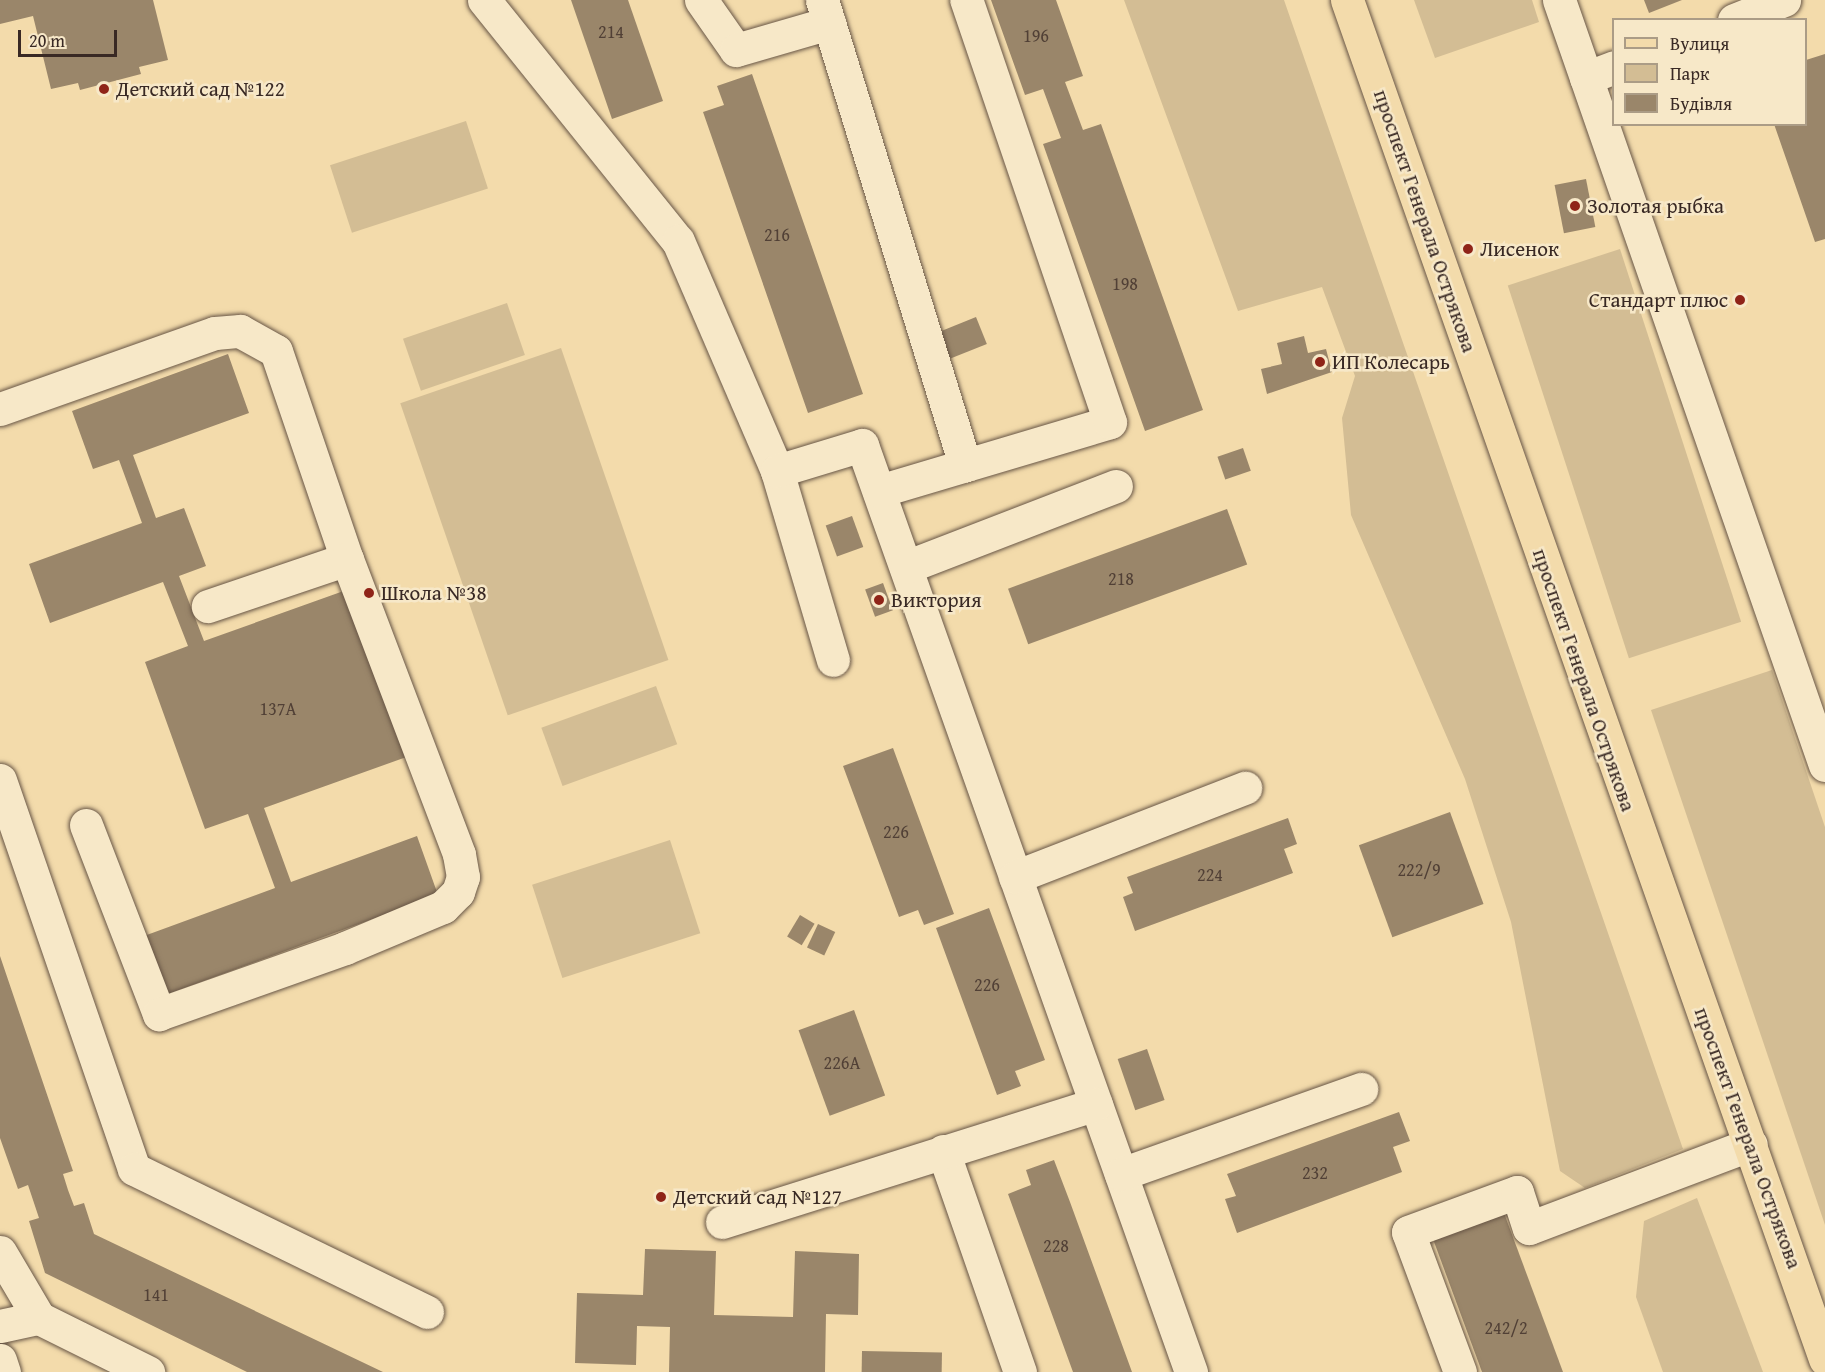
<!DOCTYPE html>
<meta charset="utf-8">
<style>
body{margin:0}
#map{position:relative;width:1825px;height:1372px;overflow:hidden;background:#f3dbab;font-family:"Gentium Book Plus",serif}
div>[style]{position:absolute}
.green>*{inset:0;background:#d3bd94;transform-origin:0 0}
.building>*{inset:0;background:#9a866a;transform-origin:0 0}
.roads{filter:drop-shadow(0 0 2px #685646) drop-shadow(0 0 2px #685646)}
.minor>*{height:33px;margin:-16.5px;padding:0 16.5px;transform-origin:16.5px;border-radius:16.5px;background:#f7e8c8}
.major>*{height:33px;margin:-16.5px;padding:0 16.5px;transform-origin:16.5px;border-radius:16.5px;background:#f3dbab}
.dots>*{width:16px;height:16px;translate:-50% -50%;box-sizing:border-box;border:3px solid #f7e8c8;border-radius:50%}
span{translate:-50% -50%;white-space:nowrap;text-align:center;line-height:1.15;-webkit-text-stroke:5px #f7e8c8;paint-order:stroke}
.number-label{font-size:18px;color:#514036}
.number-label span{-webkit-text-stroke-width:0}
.poi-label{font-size:21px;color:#392924}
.left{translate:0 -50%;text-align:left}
.right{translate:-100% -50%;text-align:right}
.street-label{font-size:21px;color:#392924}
.legend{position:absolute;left:1612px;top:18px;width:195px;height:108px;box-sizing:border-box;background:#f7e8c8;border:2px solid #ab9c86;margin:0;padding:8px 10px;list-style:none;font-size:18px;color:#392924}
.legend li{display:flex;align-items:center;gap:12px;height:30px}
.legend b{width:30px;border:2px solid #ab9c86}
.scale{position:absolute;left:18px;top:30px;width:99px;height:27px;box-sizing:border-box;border:3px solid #392924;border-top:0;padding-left:8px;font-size:18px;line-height:21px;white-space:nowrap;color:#392924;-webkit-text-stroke:4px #f7e8c8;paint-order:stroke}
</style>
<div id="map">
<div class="green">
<div style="clip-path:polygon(1124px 0,1284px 0,1683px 1149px,1585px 1188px,1560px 1171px,1511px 922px,1465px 779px,1351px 515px,1342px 418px,1355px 376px,1322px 287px,1238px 311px)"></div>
<div style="clip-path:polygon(1414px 0,1532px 0,1539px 22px,1435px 58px)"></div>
<div style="left:466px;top:121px;width:71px;height:143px;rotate:72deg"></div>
<div style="left:1620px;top:249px;width:392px;height:118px;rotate:72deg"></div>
<div style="left:507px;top:303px;width:55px;height:110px;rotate:71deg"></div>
<div style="left:561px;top:348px;width:330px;height:170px;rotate:71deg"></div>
<div style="clip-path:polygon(1772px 670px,1825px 827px,1825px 1225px,1651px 710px)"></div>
<div style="left:656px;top:686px;width:62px;height:122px;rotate:70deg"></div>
<div style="left:670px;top:840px;width:98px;height:145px;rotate:72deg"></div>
<div style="clip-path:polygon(1697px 1198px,1763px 1372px,1663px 1372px,1636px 1297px,1644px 1221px)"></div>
</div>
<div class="building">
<div style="clip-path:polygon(0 0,153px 0,168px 60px,139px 67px,141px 74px,80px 90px,78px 83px,51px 89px,33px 16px,0 24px)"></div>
<div style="clip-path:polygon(571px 0,628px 0,663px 101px,612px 119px)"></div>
<div style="clip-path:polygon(991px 0,1056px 0,1083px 76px,1065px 82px,1083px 130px,1101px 124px,1203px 410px,1145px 431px,1043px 144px,1061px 138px,1043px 89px,1025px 95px)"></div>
<div style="clip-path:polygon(1644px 0,1682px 0,1649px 13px)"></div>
<div style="clip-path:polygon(1825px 54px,1825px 239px,1815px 242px,1774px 124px,1806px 124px,1806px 60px)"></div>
<div style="clip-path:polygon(752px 74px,863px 394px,808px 413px,703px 112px,724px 105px,717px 86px)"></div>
<div style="left:1586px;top:179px;width:49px;height:32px;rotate:79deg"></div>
<div style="left:976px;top:317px;width:29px;height:46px;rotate:68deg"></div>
<div style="clip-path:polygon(1304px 336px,1308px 353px,1326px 349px,1332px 372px,1267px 394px,1261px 369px,1282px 364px,1277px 343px)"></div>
<div style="clip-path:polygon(228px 354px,249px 413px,133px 455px,156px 518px,184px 508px,206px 566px,179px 576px,204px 641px,352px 588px,412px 755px,264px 808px,291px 882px,417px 836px,438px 895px,165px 995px,144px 936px,275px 888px,248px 814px,205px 829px,145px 662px,188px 646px,163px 582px,50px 623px,29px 564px,142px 523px,119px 460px,93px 469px,72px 411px)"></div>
<div style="left:1243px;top:448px;width:24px;height:27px;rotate:71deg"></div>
<div style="left:1227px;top:509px;width:59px;height:233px;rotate:70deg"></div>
<div style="left:852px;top:516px;width:33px;height:28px;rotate:70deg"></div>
<div style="left:883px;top:583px;width:29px;height:19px;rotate:70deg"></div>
<div style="clip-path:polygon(893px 748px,954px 914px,924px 925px,918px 910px,899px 917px,843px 766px)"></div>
<div style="left:1450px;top:812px;width:98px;height:97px;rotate:70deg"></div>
<div style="clip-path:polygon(1288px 818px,1297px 844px,1284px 849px,1293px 873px,1135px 931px,1123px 897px,1133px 893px,1127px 877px)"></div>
<div style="clip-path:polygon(989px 908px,1045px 1060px,1015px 1071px,1021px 1086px,997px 1095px,936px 928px)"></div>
<div style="left:800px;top:915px;width:17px;height:25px;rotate:31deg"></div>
<div style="left:818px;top:924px;width:19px;height:26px;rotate:25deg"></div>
<div style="clip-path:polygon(0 956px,73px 1171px,63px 1174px,68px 1190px,74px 1206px,84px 1203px,94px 1234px,383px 1372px,247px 1372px,45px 1273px,29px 1221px,39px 1218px,28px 1185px,18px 1189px,0 1138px)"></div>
<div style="left:854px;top:1010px;width:91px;height:59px;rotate:70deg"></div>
<div style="left:1147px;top:1049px;width:54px;height:31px;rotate:71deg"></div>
<div style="clip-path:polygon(1399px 1112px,1410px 1141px,1393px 1147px,1402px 1172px,1237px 1233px,1225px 1199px,1236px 1196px,1227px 1174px)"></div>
<div style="clip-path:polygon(1054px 1160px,1070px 1202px,1132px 1372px,1073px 1372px,1008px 1194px,1031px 1185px,1026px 1170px)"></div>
<div style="clip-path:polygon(1504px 1213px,1563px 1372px,1482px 1372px,1433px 1239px)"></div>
<div style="clip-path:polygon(645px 1249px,716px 1251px,714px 1315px,793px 1317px,795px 1251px,859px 1254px,858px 1315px,826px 1314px,825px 1372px,669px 1372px,670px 1327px,637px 1326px,636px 1365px,575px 1363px,577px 1293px,643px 1295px)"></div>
<div style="left:862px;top:1351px;width:80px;height:21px;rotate:1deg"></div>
</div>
<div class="roads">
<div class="minor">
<div style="left:484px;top:0;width:309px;rotate:51.2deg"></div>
<div style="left:678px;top:241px;width:250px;rotate:66.7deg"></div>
<div style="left:777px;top:471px;width:197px;rotate:73.5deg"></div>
<div style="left:701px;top:0;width:61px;rotate:55deg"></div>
<div style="left:736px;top:50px;width:97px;rotate:-16.2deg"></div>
<div style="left:822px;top:0;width:487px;rotate:72.9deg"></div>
<div style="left:1559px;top:0;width:810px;rotate:70.83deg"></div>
<div style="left:1734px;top:20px;width:54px;rotate:-21.8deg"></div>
<div style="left:1586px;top:78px;width:30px;rotate:-21deg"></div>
<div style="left:0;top:409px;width:228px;rotate:-19.5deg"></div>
<div style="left:215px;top:333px;width:25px;rotate:-5deg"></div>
<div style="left:240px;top:331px;width:41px;rotate:29.1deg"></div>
<div style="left:276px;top:351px;width:220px;rotate:71.2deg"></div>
<div style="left:347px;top:559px;width:147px;rotate:161.3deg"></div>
<div style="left:777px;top:471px;width:89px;rotate:-17deg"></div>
<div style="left:862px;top:445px;width:984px;rotate:70.46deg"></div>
<div style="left:879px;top:491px;width:241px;rotate:-16.6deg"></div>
<div style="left:1110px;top:422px;width:446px;rotate:-108.8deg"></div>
<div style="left:906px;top:567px;width:225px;rotate:-21.1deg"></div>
<div style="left:0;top:780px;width:411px;rotate:71deg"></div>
<div style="left:134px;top:1169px;width:326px;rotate:26deg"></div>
<div style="left:86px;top:825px;width:203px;rotate:68.9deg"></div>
<div style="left:159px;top:1014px;width:197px;rotate:-19.5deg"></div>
<div style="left:345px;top:948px;width:106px;rotate:-22.7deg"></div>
<div style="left:443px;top:907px;width:21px;rotate:-45deg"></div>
<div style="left:458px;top:892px;width:16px;rotate:-72deg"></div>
<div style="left:463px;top:877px;width:23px;rotate:-100deg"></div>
<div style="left:459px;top:854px;width:316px;rotate:-110.8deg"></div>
<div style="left:1015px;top:877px;width:247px;rotate:-21.2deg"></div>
<div style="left:943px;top:1151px;width:234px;rotate:70.8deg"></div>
<div style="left:1121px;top:1174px;width:255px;rotate:-19.5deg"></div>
<div style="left:722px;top:1222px;width:392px;rotate:-17.5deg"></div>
<div style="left:0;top:1252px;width:77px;rotate:59.4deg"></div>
<div style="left:0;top:1326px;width:40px;rotate:-12deg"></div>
<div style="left:39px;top:1318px;width:122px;rotate:26.4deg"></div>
<div style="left:0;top:1360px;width:13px;rotate:72deg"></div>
<div style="left:1460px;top:1372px;width:149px;rotate:-110.4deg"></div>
<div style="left:1408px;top:1232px;width:116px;rotate:-20.2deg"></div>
<div style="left:1517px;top:1192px;width:38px;rotate:72deg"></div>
<div style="left:1529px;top:1228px;width:237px;rotate:-20.7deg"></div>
</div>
<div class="major">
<div style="left:1347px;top:0;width:1441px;rotate:70.62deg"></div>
</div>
</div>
<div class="dots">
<div style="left:104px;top:89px;background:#8f2418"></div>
<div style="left:1575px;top:206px;background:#8f2418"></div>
<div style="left:1468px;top:249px;background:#8f2418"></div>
<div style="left:1740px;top:300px;background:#8f2418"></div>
<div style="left:1320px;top:362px;background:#8f2418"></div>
<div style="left:369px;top:593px;background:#8f2418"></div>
<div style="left:879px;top:600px;background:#8f2418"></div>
<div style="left:661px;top:1197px;background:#8f2418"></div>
</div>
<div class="number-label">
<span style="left:611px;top:32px">214</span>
<span style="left:1036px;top:36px">196</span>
<span style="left:777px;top:235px">216</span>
<span style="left:1125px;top:284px">198</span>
<span style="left:1121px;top:579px">218</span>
<span style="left:278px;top:709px">137А</span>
<span style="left:896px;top:832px">226</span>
<span style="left:1419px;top:870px">222/9</span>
<span style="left:1210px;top:875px">224</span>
<span style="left:987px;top:985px">226</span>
<span style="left:842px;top:1063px">226А</span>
<span style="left:1315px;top:1173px">232</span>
<span style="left:1056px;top:1246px">228</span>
<span style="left:156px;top:1295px">141</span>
<span style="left:1506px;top:1328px">242/2</span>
</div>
<div class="poi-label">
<span class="left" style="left:116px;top:89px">Детский сад №122</span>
<span class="left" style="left:1587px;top:206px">Золотая рыбка</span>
<span class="left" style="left:1480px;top:249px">Лисенок</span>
<span class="right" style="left:1728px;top:300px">Стандарт плюс</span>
<span class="left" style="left:1332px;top:362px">ИП Колесарь</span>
<span class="left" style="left:381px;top:593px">Школа №38</span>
<span class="left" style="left:891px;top:600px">Виктория</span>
<span class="left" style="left:673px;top:1197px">Детский сад №127</span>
</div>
<div class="street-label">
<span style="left:1425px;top:221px;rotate:71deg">проспект Генерала Острякова</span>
<span style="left:1584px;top:680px;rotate:71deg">проспект Генерала Острякова</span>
<span style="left:1748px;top:1138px;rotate:70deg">проспект Генерала Острякова</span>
</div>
<ul class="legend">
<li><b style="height:8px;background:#f3dbab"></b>Вулиця</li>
<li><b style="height:16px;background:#d3bd94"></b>Парк</li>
<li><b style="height:16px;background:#9a866a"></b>Будівля</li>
</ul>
<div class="scale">20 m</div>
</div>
